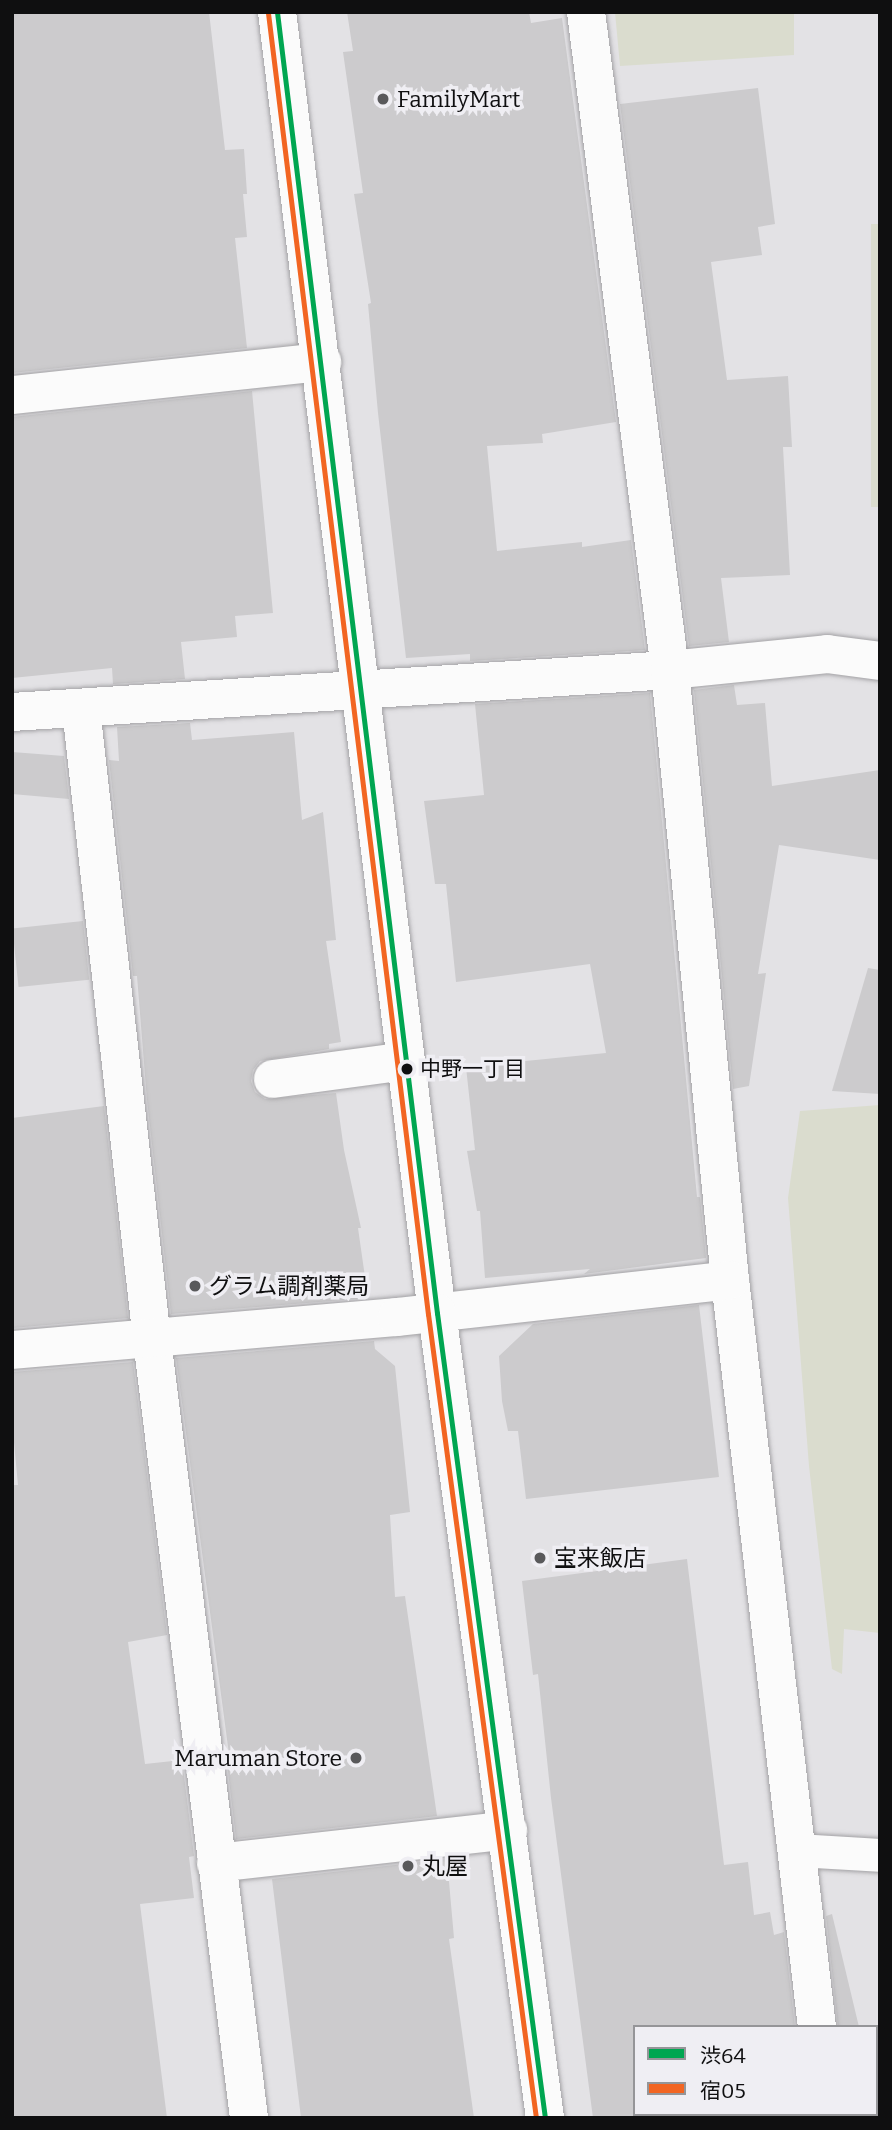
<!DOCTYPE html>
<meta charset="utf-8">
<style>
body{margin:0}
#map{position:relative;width:892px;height:2130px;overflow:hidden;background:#e3e2e5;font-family:Bitter,"Noto Sans JP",serif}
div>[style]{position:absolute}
.green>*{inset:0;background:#dadcce;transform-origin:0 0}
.building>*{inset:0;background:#cccbcd;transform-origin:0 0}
.roads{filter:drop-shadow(0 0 2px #a3a2a5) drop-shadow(0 0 2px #a3a2a5)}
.service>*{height:33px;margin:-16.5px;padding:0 16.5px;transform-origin:16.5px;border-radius:16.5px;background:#fbfbfb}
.pedestrian>*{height:38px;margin:-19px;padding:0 19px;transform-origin:19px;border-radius:19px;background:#fbfbfb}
.minor>*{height:38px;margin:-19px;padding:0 19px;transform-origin:19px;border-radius:19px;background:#fbfbfb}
.secondary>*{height:38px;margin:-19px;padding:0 19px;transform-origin:19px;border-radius:19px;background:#fbfbfb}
.bus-1>*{height:5px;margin:-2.5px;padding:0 2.5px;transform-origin:2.5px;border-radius:2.5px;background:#00a651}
.bus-2>*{height:5px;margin:-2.5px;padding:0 2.5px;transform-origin:2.5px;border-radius:2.5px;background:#f26522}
.dots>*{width:19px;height:19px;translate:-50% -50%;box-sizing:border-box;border:4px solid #efeef3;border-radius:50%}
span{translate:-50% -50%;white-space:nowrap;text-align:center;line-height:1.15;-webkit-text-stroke:7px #efeef3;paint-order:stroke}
.bus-label{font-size:21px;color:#0f0f10}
.left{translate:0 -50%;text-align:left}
.poi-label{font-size:23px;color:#0f0f10}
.right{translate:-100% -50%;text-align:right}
.frame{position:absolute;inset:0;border:14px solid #0f0f10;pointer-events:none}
.legend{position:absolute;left:633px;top:2025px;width:245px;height:91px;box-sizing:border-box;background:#efeef3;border:2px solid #959598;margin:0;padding:9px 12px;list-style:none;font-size:21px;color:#0f0f10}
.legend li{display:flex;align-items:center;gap:14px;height:35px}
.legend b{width:35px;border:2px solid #959598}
</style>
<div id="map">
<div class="green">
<div style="clip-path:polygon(615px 12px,794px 12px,794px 55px,620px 66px)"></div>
<div style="left:871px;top:224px;width:9px;height:283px"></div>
<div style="clip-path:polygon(880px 1105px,880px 1633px,844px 1629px,842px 1674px,832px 1669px,809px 1466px,788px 1198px,800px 1111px)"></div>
</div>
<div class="building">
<div style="clip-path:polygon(12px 12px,209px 12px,225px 150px,244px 149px,247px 194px,243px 194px,247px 237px,235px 238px,247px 348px,12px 373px)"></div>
<div style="clip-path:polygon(347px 12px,529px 12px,531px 23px,562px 18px,616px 422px,542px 434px,543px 443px,487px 446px,497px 551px,582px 542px,582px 547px,631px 540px,645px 650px,470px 661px,470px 654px,406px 658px,378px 413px,368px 304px,371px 303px,354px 194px,363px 193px,343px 52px,353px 51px)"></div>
<div style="clip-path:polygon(758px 88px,775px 224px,758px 227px,762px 255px,711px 262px,727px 380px,788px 376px,792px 447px,783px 447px,790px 575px,721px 578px,729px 642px,689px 646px,620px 104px)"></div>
<div style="clip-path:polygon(252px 391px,273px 613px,235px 616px,237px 637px,181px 642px,185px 679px,113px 684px,112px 668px,12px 678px,12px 417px)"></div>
<div style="clip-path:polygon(734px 685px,737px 705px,765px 703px,772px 786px,880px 770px,880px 860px,779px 845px,758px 974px,766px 973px,749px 1086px,733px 1089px,694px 690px)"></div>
<div style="clip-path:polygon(650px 693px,697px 1197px,700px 1197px,706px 1258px,584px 1274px,590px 1269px,485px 1278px,480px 1211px,477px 1211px,467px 1151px,475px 1150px,466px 1067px,606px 1053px,590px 964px,456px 982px,446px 884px,435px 884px,424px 801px,484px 795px,475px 704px)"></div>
<div style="clip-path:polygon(190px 723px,192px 740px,294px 732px,302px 820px,323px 812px,336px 940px,326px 941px,341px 1042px,329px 1044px,329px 1049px,260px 1061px,253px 1070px,251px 1081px,255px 1092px,265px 1099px,336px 1093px,344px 1150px,361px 1228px,358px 1228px,368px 1298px,171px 1314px,147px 1100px,137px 976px,133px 976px,109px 760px,119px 761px,117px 727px)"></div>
<div style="clip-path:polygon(12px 752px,64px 756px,69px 799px,12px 794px)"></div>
<div style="left:83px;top:921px;width:59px;height:71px;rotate:84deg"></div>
<div style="clip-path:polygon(868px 968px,880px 970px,880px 1094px,832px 1091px)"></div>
<div style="clip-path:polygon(104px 1106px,128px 1318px,12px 1328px,12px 1118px)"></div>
<div style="clip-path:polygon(699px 1305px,719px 1477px,526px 1499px,518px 1431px,508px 1431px,502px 1401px,499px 1356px,533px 1324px)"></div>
<div style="clip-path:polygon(374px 1341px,375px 1349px,395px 1366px,410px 1512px,390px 1515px,395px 1597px,405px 1596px,437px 1816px,236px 1839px,226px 1755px,229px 1754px,176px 1358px)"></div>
<div style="clip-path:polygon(133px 1362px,167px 1635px,128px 1642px,145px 1764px,182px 1760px,194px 1856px,189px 1857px,194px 1898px,140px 1904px,167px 2118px,12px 2118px,12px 1485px,18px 1485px,12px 1421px,12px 1372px)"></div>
<div style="clip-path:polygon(687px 1559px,724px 1865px,748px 1862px,754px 1915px,770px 1912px,774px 1935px,784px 1932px,795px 2027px,635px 2027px,635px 2118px,593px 2118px,551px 1798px,538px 1674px,533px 1675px,522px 1581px)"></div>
<div style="clip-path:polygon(447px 1859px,454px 1938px,449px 1939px,474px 2118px,301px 2118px,272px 1879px)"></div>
<div style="clip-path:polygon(832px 1914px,859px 2027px,838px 2027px,826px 1916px)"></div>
</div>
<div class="roads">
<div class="service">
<div style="left:797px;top:1850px;width:83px;rotate:3.4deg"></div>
</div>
<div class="pedestrian">
<div style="left:216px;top:1863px;width:294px;rotate:-6.4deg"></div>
</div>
<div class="minor">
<div style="left:586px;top:12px;width:663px;rotate:82.72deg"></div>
<div style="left:670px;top:670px;width:613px;rotate:84.38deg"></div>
<div style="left:730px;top:1280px;width:752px;rotate:83.36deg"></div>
<div style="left:12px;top:395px;width:312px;rotate:-6.1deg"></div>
<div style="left:81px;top:709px;width:635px;rotate:83.58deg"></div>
<div style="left:152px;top:1340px;width:784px;rotate:82.89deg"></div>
<div style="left:12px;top:712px;width:659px;rotate:-3.65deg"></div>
<div style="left:670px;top:670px;width:158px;rotate:-5.8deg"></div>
<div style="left:827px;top:654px;width:53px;rotate:7.5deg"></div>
<div style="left:273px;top:1079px;width:134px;rotate:-7.7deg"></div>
<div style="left:12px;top:1350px;width:386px;rotate:-4.9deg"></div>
<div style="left:397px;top:1317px;width:335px;rotate:-6.3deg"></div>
<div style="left:827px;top:2114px;width:4px;rotate:76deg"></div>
</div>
<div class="secondary">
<div style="left:277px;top:12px;width:1311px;rotate:82.99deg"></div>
<div style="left:437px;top:1313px;width:812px;rotate:82.36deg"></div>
</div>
</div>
<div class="bus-1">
<div style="left:277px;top:12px;width:1311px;rotate:82.99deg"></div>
<div style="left:437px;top:1313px;width:812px;rotate:82.36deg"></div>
</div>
<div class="bus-2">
<div style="left:268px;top:13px;width:1311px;rotate:82.99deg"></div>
<div style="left:428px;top:1314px;width:811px;rotate:82.35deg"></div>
</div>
<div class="dots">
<div style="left:383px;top:99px;background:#59595b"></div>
<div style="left:407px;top:1069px;background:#0f0f10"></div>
<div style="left:195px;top:1286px;background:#59595b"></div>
<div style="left:540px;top:1558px;background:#59595b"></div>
<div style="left:356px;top:1758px;background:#59595b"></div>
<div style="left:408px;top:1866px;background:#59595b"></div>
</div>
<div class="bus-label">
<span class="left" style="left:420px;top:1069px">中野一丁目</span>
</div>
<div class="poi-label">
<span class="left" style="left:397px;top:99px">FamilyMart</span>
<span class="left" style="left:209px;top:1286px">グラム調剤薬局</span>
<span class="left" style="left:554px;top:1558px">宝来飯店</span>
<span class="right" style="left:342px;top:1758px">Maruman Store</span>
<span class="left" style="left:422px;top:1866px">丸屋</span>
</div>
<div class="frame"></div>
<ul class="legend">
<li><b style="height:9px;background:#00a651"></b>渋64</li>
<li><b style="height:9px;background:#f26522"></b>宿05</li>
</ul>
</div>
